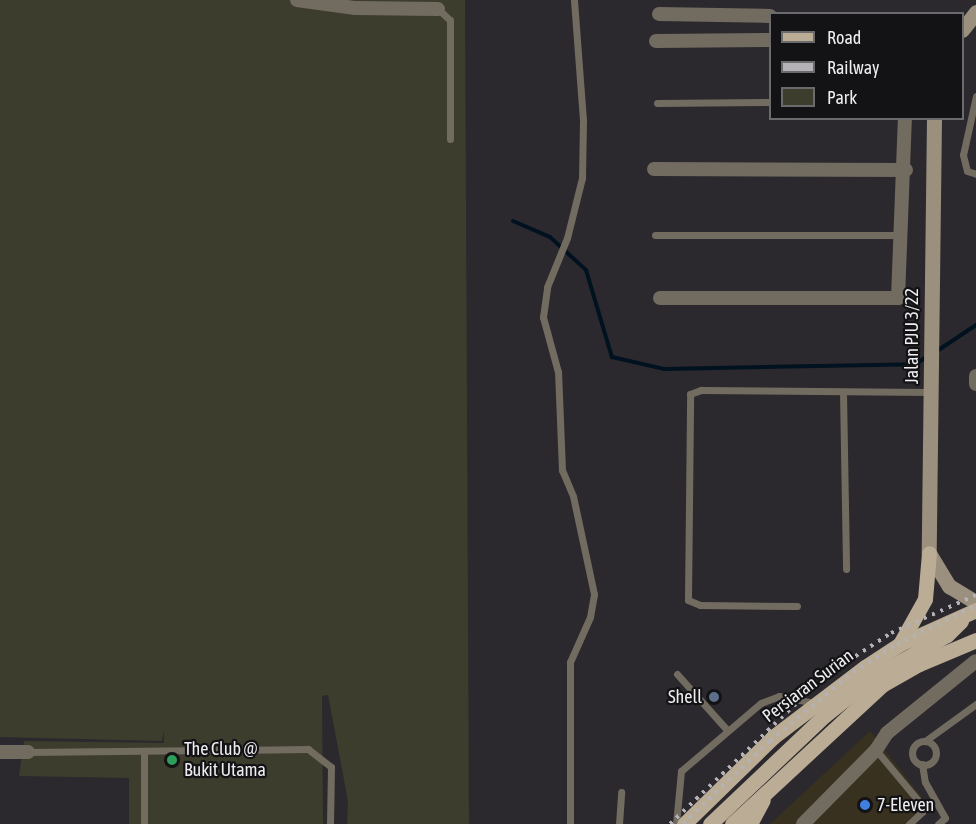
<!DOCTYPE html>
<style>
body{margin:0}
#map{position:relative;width:976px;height:824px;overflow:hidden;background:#2b292d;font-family:"Asap Condensed",sans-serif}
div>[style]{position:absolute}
.commercial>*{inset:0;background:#383120}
.green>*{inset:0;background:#3c3d2c}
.stream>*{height:4px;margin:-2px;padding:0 2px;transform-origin:2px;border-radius:2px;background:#00121f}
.lane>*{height:7px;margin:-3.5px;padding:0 3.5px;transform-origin:3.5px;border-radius:3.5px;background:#726b60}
.lane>.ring{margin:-3.5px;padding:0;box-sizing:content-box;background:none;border:7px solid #726b60;border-radius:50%}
.street>*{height:14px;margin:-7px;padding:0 7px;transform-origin:7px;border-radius:7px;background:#726b60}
.secondary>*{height:15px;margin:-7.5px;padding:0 7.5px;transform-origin:7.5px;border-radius:7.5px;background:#9b907e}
.primary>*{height:15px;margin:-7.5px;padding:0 7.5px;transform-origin:7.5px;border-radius:7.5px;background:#baac95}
.rail>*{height:4px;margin-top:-2px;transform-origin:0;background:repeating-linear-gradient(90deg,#b4b2b6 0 3px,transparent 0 9px)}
.dots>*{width:16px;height:16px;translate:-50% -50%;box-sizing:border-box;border:3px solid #131214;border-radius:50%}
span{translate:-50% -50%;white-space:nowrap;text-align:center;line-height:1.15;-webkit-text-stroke:4.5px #131214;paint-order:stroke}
.street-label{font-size:18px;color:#eeedf0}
.poi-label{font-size:18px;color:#eeedf0}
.right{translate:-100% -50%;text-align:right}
.left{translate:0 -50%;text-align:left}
.legend{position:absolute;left:769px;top:12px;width:195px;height:108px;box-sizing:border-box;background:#131214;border:2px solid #6b6a6c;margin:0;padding:8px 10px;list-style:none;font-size:18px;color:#eeedf0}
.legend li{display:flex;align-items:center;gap:12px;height:30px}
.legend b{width:30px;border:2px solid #6b6a6c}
</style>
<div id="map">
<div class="commercial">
<div style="clip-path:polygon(870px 731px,931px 809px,915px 824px,770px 824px)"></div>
</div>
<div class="green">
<div style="clip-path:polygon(0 0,465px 0,469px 824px,347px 824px,348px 801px,328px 695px,322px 696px,323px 824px,129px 824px,129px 778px,19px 776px,24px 741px,164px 743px,164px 731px,162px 741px,0 737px)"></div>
</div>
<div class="stream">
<div style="left:513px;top:221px;width:40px;rotate:23.4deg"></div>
<div style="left:550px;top:237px;width:49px;rotate:42.5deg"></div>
<div style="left:586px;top:270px;width:91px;rotate:73.4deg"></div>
<div style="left:612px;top:357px;width:53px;rotate:13deg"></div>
<div style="left:664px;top:369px;width:252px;rotate:-1.1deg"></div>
<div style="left:916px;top:364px;width:14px;rotate:-34deg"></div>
<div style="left:937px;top:351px;width:47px;rotate:-33.7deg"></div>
</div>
<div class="lane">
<div style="left:438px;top:9px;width:16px;rotate:43deg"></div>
<div style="left:450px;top:20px;width:119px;rotate:90deg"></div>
<div style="left:976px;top:96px;width:60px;rotate:102.4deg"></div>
<div style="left:963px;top:155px;width:16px;rotate:76deg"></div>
<div style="left:967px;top:171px;width:9px;rotate:18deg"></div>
<div style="left:657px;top:103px;width:113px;rotate:-0.5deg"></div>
<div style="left:655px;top:235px;width:247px"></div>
<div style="left:843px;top:392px;width:177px;rotate:89deg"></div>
<div style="left:797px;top:606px;width:97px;rotate:-179.4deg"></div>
<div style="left:700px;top:605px;width:13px;rotate:-157deg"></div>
<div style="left:688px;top:600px;width:206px;rotate:-89.4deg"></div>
<div style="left:690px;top:394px;width:12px;rotate:-20deg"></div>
<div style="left:701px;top:390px;width:229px;rotate:0.5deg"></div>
<div style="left:677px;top:674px;width:76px;rotate:48.2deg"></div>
<div style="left:925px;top:741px;width:63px;rotate:-36deg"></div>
<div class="ring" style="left:912px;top:741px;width:17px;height:17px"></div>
<div style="left:876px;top:750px;width:70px;rotate:50.2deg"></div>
<div style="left:921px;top:804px;width:8px;rotate:83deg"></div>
<div style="left:922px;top:812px;width:18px;rotate:137deg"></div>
<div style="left:28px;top:752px;width:280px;rotate:-0.6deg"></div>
<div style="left:308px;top:749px;width:29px;rotate:38deg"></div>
<div style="left:331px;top:767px;width:57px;rotate:91deg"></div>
<div style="left:144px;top:752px;width:72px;rotate:90deg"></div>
<div style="left:922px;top:764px;width:18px;rotate:81deg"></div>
<div style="left:925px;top:782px;width:41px;rotate:60.9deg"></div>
<div style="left:945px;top:818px;width:9px;rotate:139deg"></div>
<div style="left:570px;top:824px;width:162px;rotate:-90deg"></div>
<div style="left:570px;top:662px;width:49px;rotate:-66deg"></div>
<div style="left:590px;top:617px;width:23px;rotate:-80deg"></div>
<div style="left:594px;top:594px;width:100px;rotate:-102.1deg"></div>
<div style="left:573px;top:496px;width:28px;rotate:-113deg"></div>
<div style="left:562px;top:470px;width:98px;rotate:-92.3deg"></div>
<div style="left:558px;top:372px;width:57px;rotate:-105.3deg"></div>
<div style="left:543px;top:317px;width:30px;rotate:-82deg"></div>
<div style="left:547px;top:287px;width:53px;rotate:-67.8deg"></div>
<div style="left:567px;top:238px;width:62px;rotate:-76deg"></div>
<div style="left:582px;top:178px;width:58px;rotate:-89deg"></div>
<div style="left:583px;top:120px;width:120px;rotate:-94.3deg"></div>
<div style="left:619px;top:824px;width:32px;rotate:-86deg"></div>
<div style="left:676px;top:824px;width:53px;rotate:-84.6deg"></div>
<div style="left:681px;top:771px;width:105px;rotate:-40.4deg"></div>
<div style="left:761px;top:703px;width:19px;rotate:-21deg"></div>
<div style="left:779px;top:696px;width:36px;rotate:11deg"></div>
</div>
<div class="street">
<div style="left:297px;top:0;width:59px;rotate:7.9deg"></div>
<div style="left:355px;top:8px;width:83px;rotate:0.7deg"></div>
<div style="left:659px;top:14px;width:111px;rotate:1deg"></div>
<div style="left:656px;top:41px;width:114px;rotate:-0.5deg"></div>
<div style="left:654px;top:169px;width:252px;rotate:0.2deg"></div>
<div style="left:660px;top:298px;width:238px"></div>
<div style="left:898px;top:298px;width:180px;rotate:-87.8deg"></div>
<div style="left:976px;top:376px;width:8px;rotate:90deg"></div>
<div style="left:0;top:752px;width:28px"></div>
<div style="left:803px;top:824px;width:104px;rotate:-45.4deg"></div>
<div style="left:876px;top:750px;width:20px;rotate:-57deg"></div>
<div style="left:887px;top:733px;width:114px;rotate:-39deg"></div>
</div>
<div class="secondary">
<div style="left:962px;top:30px;width:23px;rotate:-52deg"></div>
<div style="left:934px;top:118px;width:435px;rotate:90.7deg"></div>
<div style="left:929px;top:553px;width:39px;rotate:59deg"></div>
<div style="left:949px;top:586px;width:31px;rotate:31deg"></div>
</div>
<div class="primary">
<div style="left:900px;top:644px;width:51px;rotate:-60.9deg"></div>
<div style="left:925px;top:599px;width:46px;rotate:-85deg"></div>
<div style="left:684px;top:824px;width:124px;rotate:-44.3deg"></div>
<div style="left:773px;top:737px;width:116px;rotate:-37.3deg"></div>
<div style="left:865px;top:667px;width:42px;rotate:-33.3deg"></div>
<div style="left:900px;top:644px;width:83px;rotate:-24.1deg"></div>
<div style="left:710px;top:824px;width:158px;rotate:-43.5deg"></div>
<div style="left:825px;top:715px;width:61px;rotate:-38.4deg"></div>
<div style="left:873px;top:677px;width:85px;rotate:-29.6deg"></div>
<div style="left:947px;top:635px;width:20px;rotate:-45deg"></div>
<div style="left:732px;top:824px;width:205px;rotate:-42.8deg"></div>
<div style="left:882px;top:685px;width:43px;rotate:-29.6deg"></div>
<div style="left:919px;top:664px;width:62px;rotate:-22.8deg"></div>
<div style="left:750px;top:824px;width:27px;rotate:-62deg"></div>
</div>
<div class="rail">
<div style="left:670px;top:824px;width:191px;rotate:-43.7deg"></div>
<div style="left:808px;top:692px;width:51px;rotate:-37.8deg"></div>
<div style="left:848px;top:661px;width:51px;rotate:-33.1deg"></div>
<div style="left:891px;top:633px;width:93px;rotate:-24.1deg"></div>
<div style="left:683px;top:824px;width:120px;rotate:-43.7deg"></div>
<div style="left:770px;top:741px;width:108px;rotate:-39.7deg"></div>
<div style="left:853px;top:672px;width:52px;rotate:-32.5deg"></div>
<div style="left:897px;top:644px;width:88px;rotate:-26.3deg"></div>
</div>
<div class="dots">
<div style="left:714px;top:697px;background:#5c6f8a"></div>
<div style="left:172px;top:760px;background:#2e9e5b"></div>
<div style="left:865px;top:805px;background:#3f7fe0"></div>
</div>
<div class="street-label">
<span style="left:912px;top:336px;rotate:-90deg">Jalan PJU 3/22</span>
<span style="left:808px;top:686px;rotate:-37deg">Persiaran Surian</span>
</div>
<div class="poi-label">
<span class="right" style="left:702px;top:697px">Shell</span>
<span class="left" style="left:184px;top:760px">The Club @<br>Bukit Utama</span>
<span class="left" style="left:877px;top:805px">7-Eleven</span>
</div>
<ul class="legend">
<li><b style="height:8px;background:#baac95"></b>Road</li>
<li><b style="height:8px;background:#b4b2b6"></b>Railway</li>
<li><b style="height:16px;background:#3c3d2c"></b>Park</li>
</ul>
</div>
